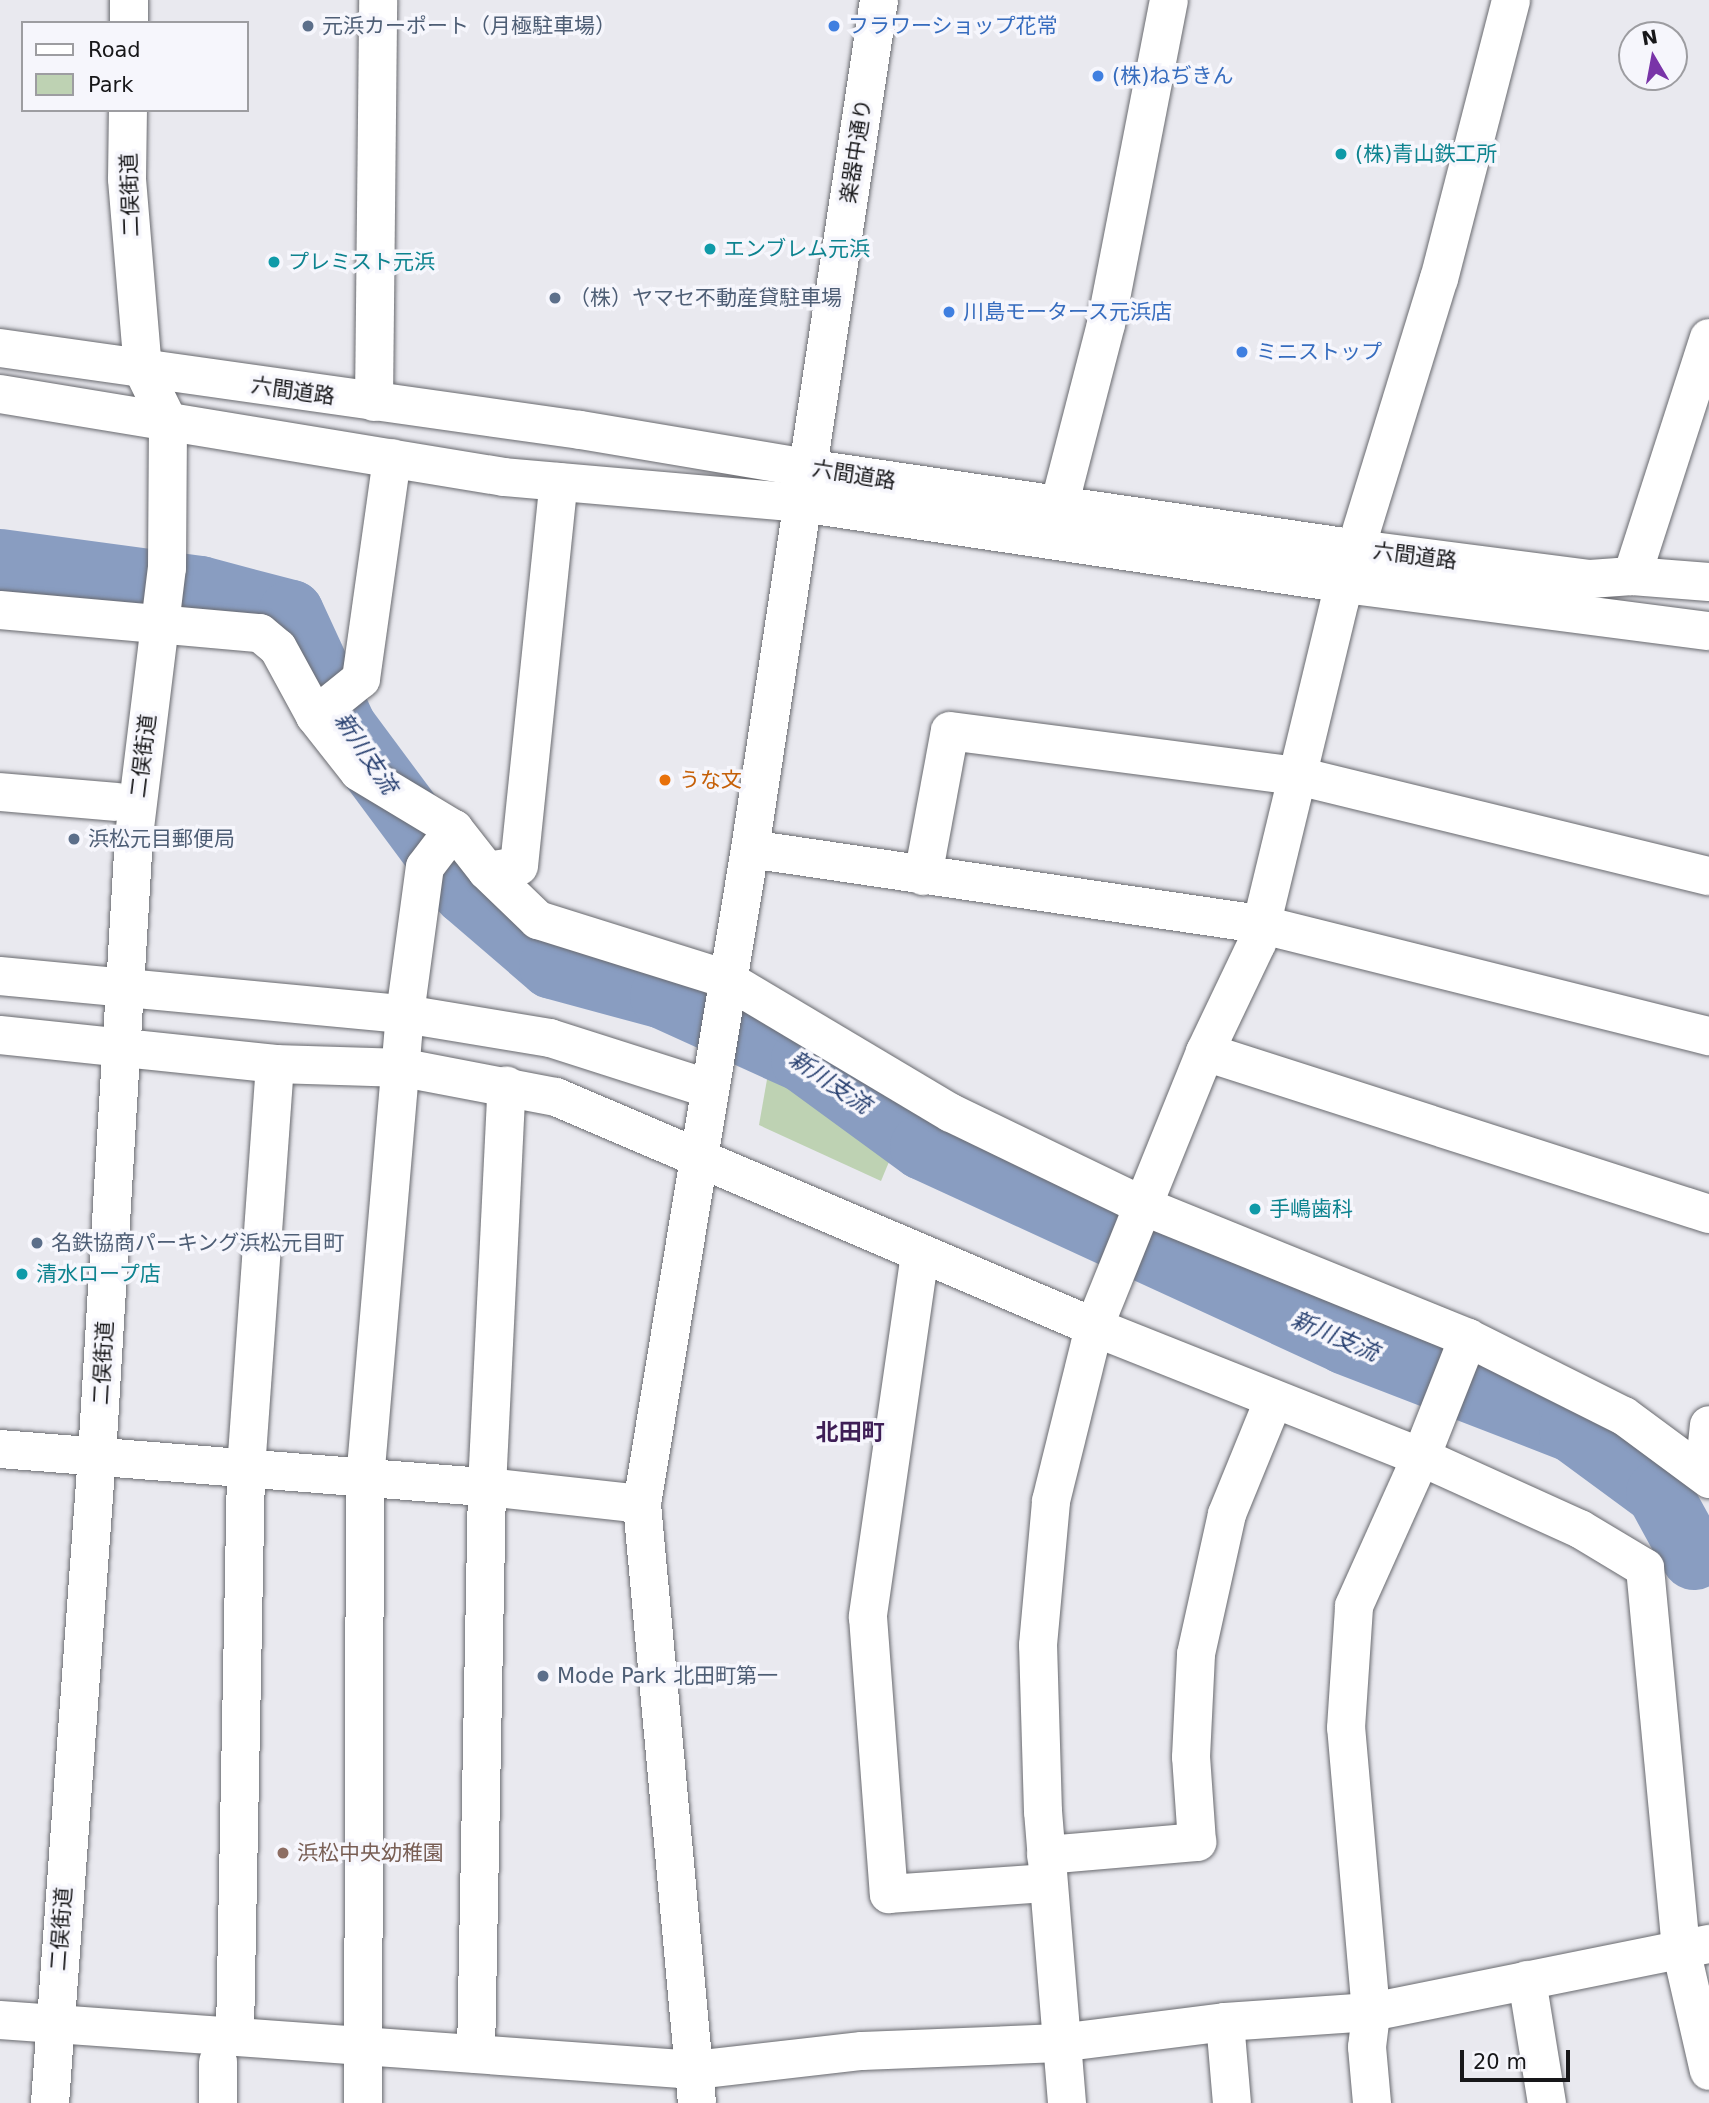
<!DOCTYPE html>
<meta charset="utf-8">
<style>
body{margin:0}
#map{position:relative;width:1709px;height:2103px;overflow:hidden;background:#e9e9ef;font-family:"DejaVu Sans","Noto Sans JP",sans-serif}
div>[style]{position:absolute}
.green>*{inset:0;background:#bed2b3}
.river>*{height:66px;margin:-33px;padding:0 33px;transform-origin:33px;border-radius:33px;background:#899dc1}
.roads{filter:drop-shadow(0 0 2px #696a6f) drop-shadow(0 0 2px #696a6f)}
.minor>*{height:38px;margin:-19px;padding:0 19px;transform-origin:19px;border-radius:19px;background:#fff}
.dots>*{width:19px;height:19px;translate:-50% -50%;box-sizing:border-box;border:4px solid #f6f6fc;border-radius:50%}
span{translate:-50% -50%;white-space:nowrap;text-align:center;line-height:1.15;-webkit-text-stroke:7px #f6f6fc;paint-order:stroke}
.service-label{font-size:21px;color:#4e5e75}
.left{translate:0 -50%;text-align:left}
.shop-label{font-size:21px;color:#366cbe}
.street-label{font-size:21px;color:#171719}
.culture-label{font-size:21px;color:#0d838f}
.food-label{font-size:21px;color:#c56008}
.education-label{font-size:21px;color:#785e54}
.water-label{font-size:23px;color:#284070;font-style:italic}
.neighbourhood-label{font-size:23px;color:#3e1e56;font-weight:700}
.legend{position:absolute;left:21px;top:21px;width:228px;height:91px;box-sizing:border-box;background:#f6f6fc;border:2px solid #9d9da1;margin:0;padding:9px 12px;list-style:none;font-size:21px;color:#171719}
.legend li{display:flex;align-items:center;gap:14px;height:35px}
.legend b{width:35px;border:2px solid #9d9da1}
.north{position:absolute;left:1618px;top:21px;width:70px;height:70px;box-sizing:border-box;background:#f6f6fc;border:2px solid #9d9da1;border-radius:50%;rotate:350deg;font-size:19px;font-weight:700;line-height:28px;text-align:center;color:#171719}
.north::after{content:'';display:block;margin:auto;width:24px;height:32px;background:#7934a8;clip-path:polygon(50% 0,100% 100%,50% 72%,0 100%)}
.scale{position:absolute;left:1460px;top:2050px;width:110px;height:32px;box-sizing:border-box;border:4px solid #171719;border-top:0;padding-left:9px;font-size:21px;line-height:24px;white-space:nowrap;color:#171719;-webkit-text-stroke:5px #f6f6fc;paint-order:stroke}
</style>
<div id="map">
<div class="green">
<div style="clip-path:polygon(769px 1068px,896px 1145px,881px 1181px,759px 1125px)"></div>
</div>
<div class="river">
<div style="left:0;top:562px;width:202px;rotate:7.7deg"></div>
<div style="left:200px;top:589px;width:94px;rotate:14.8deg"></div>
<div style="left:291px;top:613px;width:127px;rotate:65.3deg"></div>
<div style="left:344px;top:728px;width:204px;rotate:53.4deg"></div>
<div style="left:466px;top:892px;width:113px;rotate:40.7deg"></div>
<div style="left:552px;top:966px;width:115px;rotate:15.1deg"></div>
<div style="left:663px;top:996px;width:155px;rotate:24.4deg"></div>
<div style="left:804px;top:1060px;width:147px;rotate:36.2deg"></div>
<div style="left:923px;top:1147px;width:466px;rotate:24.7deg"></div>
<div style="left:1346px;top:1342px;width:242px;rotate:21.1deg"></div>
<div style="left:1572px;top:1429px;width:108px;rotate:36.3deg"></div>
<div style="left:1659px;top:1493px;width:73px;rotate:61.3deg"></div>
</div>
<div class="roads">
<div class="minor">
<div style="left:129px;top:23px;width:23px;rotate:-90deg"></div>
<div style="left:0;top:348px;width:586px;rotate:8.05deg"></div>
<div style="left:580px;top:430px;width:229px;rotate:9.5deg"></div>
<div style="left:806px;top:468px;width:558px;rotate:8.35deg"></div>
<div style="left:1358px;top:549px;width:234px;rotate:7.4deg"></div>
<div style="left:1590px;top:579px;width:42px;rotate:-4.1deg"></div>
<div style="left:1632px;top:576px;width:77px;rotate:4.5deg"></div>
<div style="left:0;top:394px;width:511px;rotate:9.35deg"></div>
<div style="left:504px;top:477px;width:298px;rotate:5deg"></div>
<div style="left:801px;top:503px;width:551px;rotate:8.45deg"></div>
<div style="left:1346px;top:584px;width:366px;rotate:7.4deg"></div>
<div style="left:374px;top:402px;width:402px;rotate:-89.4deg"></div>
<div style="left:1059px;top:506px;width:188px;rotate:-75.5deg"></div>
<div style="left:1106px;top:324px;width:330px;rotate:-79deg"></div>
<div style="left:1632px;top:576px;width:250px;rotate:-72.1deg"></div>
<div style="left:0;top:610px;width:261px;rotate:5.1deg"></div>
<div style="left:260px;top:633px;width:23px;rotate:40deg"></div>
<div style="left:278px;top:648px;width:77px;rotate:61.4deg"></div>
<div style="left:315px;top:716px;width:71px;rotate:51.8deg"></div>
<div style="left:359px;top:772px;width:111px;rotate:31deg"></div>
<div style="left:454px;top:829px;width:53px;rotate:51.8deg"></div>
<div style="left:487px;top:871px;width:71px;rotate:43.9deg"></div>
<div style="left:538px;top:920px;width:197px;rotate:17.4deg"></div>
<div style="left:726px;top:979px;width:262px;rotate:30.8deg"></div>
<div style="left:951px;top:1113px;width:213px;rotate:25.8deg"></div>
<div style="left:1143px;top:1206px;width:351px;rotate:22.1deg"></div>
<div style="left:1468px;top:1338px;width:174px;rotate:26.6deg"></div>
<div style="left:1624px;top:1416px;width:106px;rotate:36.5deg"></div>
<div style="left:315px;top:716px;width:59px;rotate:-38.8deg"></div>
<div style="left:361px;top:679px;width:223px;rotate:-82deg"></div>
<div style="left:0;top:792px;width:116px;rotate:4.9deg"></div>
<div style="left:750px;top:849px;width:514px;rotate:8.38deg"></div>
<div style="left:1259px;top:924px;width:464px;rotate:14deg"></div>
<div style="left:487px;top:871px;width:32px;rotate:-9deg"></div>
<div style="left:519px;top:866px;width:386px;rotate:-84.1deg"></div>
<div style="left:923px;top:876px;width:147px;rotate:-79.5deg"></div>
<div style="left:950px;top:731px;width:351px;rotate:7.4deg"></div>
<div style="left:1298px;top:776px;width:423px;rotate:13.7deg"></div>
<div style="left:0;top:976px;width:407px;rotate:5.4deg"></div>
<div style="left:405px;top:1014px;width:147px;rotate:9.4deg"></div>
<div style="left:550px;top:1038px;width:168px;rotate:17.7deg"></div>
<div style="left:0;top:1035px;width:277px;rotate:6deg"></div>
<div style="left:275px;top:1064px;width:129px;rotate:1.8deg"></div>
<div style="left:404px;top:1068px;width:155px;rotate:10.8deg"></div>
<div style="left:556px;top:1097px;width:585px;rotate:23.15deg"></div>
<div style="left:1094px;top:1327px;width:352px;rotate:21.7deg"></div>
<div style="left:1421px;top:1457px;width:175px;rotate:24.4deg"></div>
<div style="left:1580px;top:1529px;width:76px;rotate:31deg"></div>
<div style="left:1645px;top:1568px;width:383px;rotate:84.6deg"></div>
<div style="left:1681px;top:1949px;width:125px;rotate:77.1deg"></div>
<div style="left:1205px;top:1052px;width:529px;rotate:17.82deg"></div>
<div style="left:920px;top:1254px;width:367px;rotate:98.2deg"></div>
<div style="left:868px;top:1617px;width:278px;rotate:85.7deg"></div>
<div style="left:889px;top:1894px;width:159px;rotate:-4deg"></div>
<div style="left:0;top:1449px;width:488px;rotate:4.5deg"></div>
<div style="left:487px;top:1487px;width:156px;rotate:6.3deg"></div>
<div style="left:1704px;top:1473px;width:48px;rotate:-84.1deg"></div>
<div style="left:1046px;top:1855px;width:152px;rotate:-4.9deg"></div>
<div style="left:1197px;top:1842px;width:85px;rotate:-94deg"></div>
<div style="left:1191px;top:1757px;width:103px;rotate:-87.2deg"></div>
<div style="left:1196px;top:1654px;width:143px;rotate:-77.5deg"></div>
<div style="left:1227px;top:1514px;width:122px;rotate:-67.8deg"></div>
<div style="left:1527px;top:1980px;width:125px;rotate:80.8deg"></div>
<div style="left:0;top:2020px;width:697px;rotate:4.11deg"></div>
<div style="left:695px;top:2070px;width:168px;rotate:-6.5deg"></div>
<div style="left:862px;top:2051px;width:197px;rotate:-2.3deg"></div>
<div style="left:1059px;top:2043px;width:167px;rotate:-7.2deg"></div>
<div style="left:1225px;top:2022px;width:146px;rotate:-3.9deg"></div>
<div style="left:1371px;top:2012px;width:345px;rotate:-11.4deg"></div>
<div style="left:1225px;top:2022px;width:81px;rotate:85.1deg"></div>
<div style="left:235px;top:2033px;width:564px;rotate:-88.88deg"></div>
<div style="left:246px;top:1469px;width:406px;rotate:-85.9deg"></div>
<div style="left:476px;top:2054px;width:567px;rotate:-88.89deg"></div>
<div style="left:487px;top:1487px;width:402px;rotate:-87.2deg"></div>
<div style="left:218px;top:2062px;width:41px;rotate:90deg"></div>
<div style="left:50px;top:2103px;width:649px;rotate:-85.85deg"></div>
<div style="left:97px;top:1456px;width:621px;rotate:-86.58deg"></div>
<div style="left:134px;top:836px;width:270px;rotate:-83deg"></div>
<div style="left:167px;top:568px;width:147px;rotate:-89.6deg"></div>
<div style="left:168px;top:421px;width:57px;rotate:-116.1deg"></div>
<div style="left:143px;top:370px;width:192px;rotate:-94.8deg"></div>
<div style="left:127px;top:179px;width:69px;rotate:-89.2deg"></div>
<div style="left:363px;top:2103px;width:623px;rotate:-89.82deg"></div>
<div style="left:365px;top:1480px;width:468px;rotate:-85.1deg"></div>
<div style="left:405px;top:1014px;width:148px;rotate:-82.3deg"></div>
<div style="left:425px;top:867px;width:48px;rotate:-52.7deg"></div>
<div style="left:697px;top:2103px;width:602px;rotate:-95.25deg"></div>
<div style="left:642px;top:1504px;width:664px;rotate:-80.64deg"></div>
<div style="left:750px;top:849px;width:859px;rotate:-81.36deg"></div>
<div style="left:1067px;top:2103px;width:292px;rotate:-94.7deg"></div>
<div style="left:1043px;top:1812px;width:167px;rotate:-91.7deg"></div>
<div style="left:1038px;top:1645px;width:145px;rotate:-84.8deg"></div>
<div style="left:1051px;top:1501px;width:179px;rotate:-76.1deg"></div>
<div style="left:1094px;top:1327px;width:297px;rotate:-68deg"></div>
<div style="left:1205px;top:1052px;width:121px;rotate:-64.5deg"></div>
<div style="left:1257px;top:943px;width:353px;rotate:-76.4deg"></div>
<div style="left:1340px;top:600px;width:336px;rotate:-72.9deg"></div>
<div style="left:1439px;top:279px;width:288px;rotate:-75.5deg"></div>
<div style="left:1372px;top:2103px;width:56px;rotate:-95.1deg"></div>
<div style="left:1367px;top:2047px;width:35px;rotate:-83deg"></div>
<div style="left:1371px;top:2012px;width:285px;rotate:-95deg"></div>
<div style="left:1346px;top:1728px;width:122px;rotate:-86.2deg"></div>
<div style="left:1354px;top:1606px;width:163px;rotate:-65.8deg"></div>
<div style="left:1421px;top:1457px;width:128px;rotate:-68.4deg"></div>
</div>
</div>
<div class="dots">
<div style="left:308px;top:26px;background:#5c6f8a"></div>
<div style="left:834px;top:26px;background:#3f7fe0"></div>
<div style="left:1098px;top:76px;background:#3f7fe0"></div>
<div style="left:1341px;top:154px;background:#0f9aa8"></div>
<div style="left:710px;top:249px;background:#0f9aa8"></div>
<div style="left:274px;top:262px;background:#0f9aa8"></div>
<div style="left:555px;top:298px;background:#5c6f8a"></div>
<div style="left:949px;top:312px;background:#3f7fe0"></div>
<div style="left:1242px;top:352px;background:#3f7fe0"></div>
<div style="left:665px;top:780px;background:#e8710a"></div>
<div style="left:74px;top:839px;background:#5c6f8a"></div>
<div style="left:1255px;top:1209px;background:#0f9aa8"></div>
<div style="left:37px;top:1243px;background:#5c6f8a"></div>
<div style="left:22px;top:1274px;background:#0f9aa8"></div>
<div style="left:543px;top:1676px;background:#5c6f8a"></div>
<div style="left:283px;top:1853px;background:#8d6e63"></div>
</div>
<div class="service-label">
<span class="left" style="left:322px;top:26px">元浜カーポート（月極駐車場）</span>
<span class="left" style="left:569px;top:298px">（株）ヤマセ不動産貸駐車場</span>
<span class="left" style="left:88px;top:839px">浜松元目郵便局</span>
<span class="left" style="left:51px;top:1243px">名鉄協商パーキング浜松元目町</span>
<span class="left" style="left:557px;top:1676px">Mode Park 北田町第一</span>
</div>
<div class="shop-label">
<span class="left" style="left:848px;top:26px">フラワーショップ花常</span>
<span class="left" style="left:1112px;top:76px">(株)ねぢきん</span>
<span class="left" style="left:963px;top:312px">川島モータース元浜店</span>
<span class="left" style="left:1256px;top:352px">ミニストップ</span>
</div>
<div class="street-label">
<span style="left:856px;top:151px;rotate:-81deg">楽器中通り</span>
<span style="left:130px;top:195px;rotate:-92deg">二俣街道</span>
<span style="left:293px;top:391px;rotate:8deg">六間道路</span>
<span style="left:854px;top:475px;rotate:9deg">六間道路</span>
<span style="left:1415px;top:556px;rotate:7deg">六間道路</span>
<span style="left:143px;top:756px;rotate:-83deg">二俣街道</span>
<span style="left:103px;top:1363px;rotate:-87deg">二俣街道</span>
<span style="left:61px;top:1929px;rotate:-86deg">二俣街道</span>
</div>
<div class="culture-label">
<span class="left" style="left:1355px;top:154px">(株)青山鉄工所</span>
<span class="left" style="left:724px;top:249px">エンブレム元浜</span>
<span class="left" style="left:288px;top:262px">プレミスト元浜</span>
<span class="left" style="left:1269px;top:1209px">手嶋歯科</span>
<span class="left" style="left:36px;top:1274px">清水ロープ店</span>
</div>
<div class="food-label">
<span class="left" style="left:679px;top:780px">うな文</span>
</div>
<div class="education-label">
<span class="left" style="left:297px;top:1853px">浜松中央幼稚園</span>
</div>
<div class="water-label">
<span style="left:366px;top:753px;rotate:56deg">新川支流</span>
<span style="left:830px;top:1082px;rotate:34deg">新川支流</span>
<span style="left:1335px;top:1336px;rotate:23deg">新川支流</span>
</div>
<div class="neighbourhood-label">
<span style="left:850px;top:1432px">北田町</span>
</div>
<ul class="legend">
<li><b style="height:9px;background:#fff"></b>Road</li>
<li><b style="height:19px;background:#bed2b3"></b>Park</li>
</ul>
<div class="north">N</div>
<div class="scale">20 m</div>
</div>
